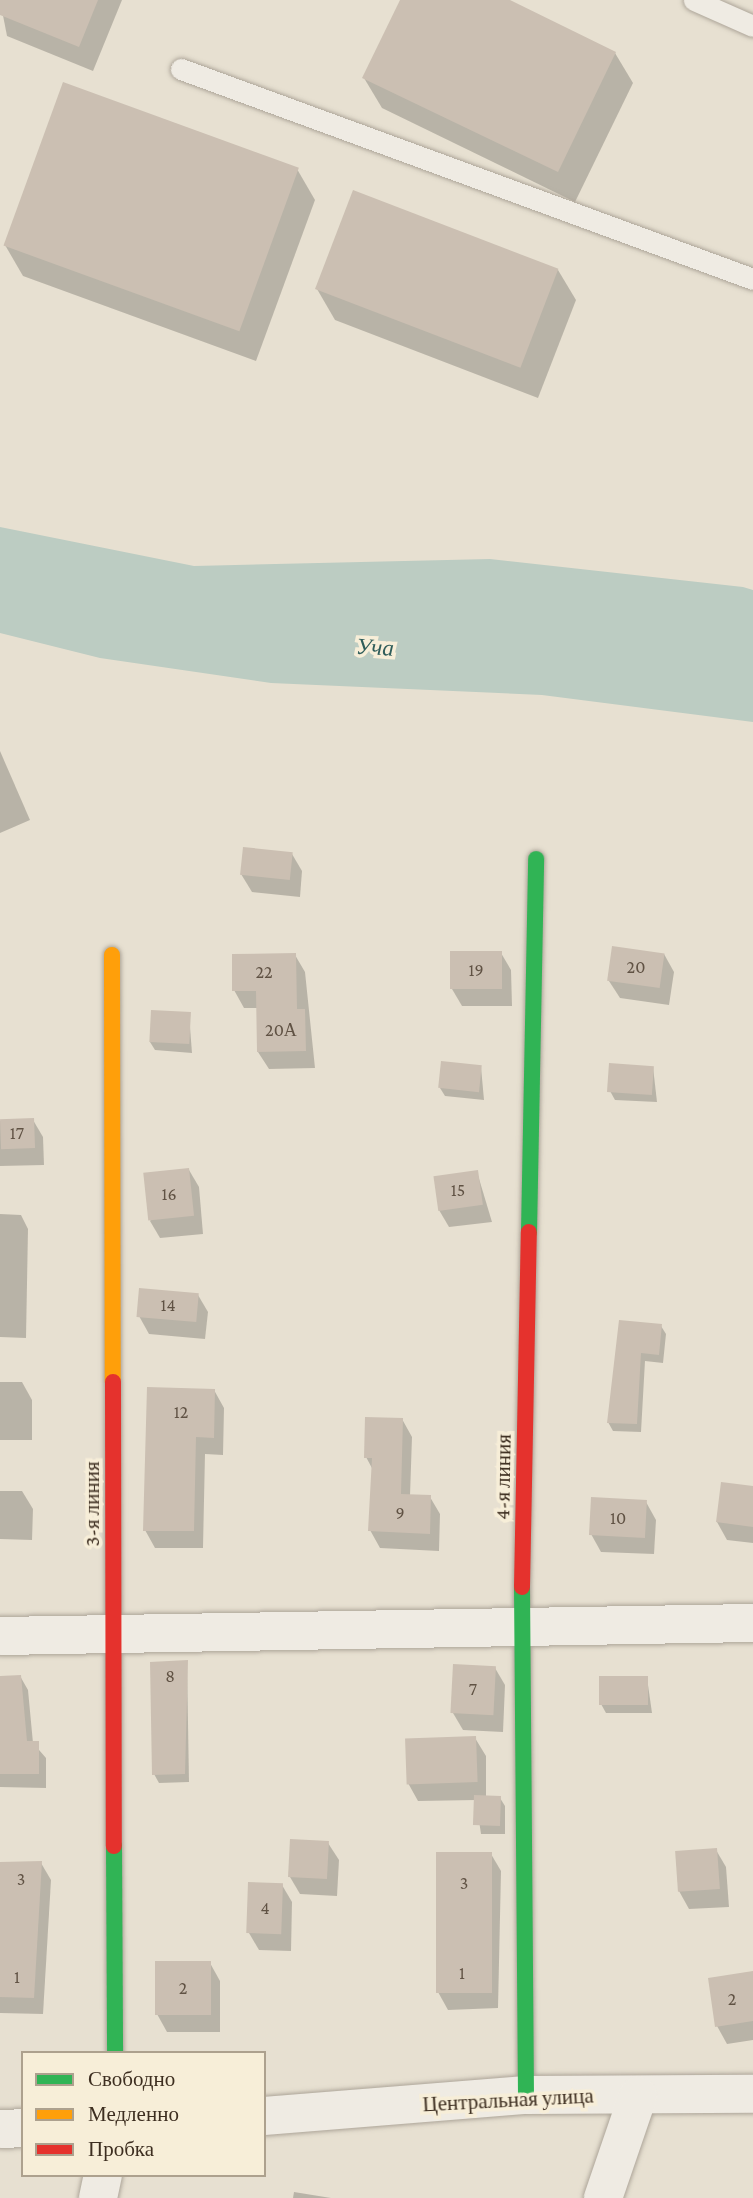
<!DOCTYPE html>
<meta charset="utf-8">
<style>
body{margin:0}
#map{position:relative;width:753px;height:2198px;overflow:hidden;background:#e7e0d1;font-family:"Crimson Pro",serif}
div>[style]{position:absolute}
.water>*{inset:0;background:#bcccc2}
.shadow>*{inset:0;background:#0003}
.building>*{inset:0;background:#cbbfb2;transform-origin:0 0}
.roads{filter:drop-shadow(0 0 2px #ada599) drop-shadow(0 0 2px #ada599)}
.lane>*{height:21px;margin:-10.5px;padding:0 10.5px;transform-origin:10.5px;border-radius:10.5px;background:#efebe3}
.street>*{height:38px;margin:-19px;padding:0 19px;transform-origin:19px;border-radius:19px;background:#efebe3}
.fast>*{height:16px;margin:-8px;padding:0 8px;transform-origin:8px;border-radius:8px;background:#30b455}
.slow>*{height:16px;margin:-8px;padding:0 8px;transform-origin:8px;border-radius:8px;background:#ff9f0a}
.jam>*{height:16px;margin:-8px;padding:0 8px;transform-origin:8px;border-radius:8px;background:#e5322d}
span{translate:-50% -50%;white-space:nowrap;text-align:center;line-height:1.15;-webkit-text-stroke:7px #f7eed8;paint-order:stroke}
.number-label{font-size:18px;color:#605244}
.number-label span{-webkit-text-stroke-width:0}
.street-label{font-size:21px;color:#3d2e20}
.water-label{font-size:23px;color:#2f5d5a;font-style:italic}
.legend{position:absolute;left:21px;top:2051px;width:245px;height:126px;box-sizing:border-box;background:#f7eed8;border:2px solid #ada18e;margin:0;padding:9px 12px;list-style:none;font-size:21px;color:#3d2e20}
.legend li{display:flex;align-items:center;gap:14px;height:35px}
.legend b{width:35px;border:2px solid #ada18e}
</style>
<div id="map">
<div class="water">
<div style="clip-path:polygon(0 527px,194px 566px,490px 559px,743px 587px,753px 590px,753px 722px,542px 695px,271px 683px,100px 658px,0 633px)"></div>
</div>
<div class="shadow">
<div style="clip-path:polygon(0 0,122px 0,93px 71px,7px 36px)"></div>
<div style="clip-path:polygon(402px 0,506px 0,615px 53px,633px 83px,575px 202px,382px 108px,364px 78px)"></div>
<div style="clip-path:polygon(297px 169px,315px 200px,256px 361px,23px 276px,5px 245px)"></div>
<div style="clip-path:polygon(558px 270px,576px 300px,538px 398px,335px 320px,317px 289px)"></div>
<div style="clip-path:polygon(0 751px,30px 820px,0 833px)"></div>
<div style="clip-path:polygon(292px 854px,302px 871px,300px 897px,252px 892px,241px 874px)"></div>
<div style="clip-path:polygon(501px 953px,511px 970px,512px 1006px,462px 1006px,452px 989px)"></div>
<div style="clip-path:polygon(664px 954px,674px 972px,669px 1005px,620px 998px,609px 981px)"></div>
<div style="clip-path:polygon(295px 955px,305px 972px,315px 1068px,269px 1069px,258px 1052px,258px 1008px,244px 1008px,234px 990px)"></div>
<div style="clip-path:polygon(189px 1014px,192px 1053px,155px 1050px,150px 1042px)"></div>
<div style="clip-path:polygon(481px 1067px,484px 1100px,445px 1096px,440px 1088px)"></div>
<div style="clip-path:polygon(653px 1067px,657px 1102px,615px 1100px,610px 1091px)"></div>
<div style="clip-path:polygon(33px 1120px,43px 1137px,44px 1165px,0 1166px,0 1121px)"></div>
<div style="clip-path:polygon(189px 1170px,199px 1187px,203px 1234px,160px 1238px,150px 1221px)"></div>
<div style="clip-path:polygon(477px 1172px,492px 1222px,449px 1227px,439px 1210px,435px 1177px)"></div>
<div style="clip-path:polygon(0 1214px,21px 1215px,28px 1229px,26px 1338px,0 1337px)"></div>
<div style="clip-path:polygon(198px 1295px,208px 1312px,205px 1339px,149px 1334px,139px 1316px)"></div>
<div style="clip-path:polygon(621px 1322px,661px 1326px,666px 1334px,663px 1363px,645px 1361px,641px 1432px,613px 1431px,608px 1422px)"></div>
<div style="clip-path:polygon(0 1382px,22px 1382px,32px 1400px,32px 1440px,0 1440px)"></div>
<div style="clip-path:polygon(214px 1390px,224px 1408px,223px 1455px,205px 1454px,203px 1548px,155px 1548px,145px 1530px)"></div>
<div style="clip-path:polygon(402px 1419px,412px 1437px,410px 1496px,430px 1497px,440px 1514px,439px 1551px,380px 1548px,370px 1530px,373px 1470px,366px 1457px)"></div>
<div style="clip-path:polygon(753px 1487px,753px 1543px,727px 1540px,717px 1522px)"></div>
<div style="clip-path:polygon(0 1491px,22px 1491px,33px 1509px,32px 1540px,0 1539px)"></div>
<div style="clip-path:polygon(646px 1502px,656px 1520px,654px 1554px,601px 1552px,591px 1534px)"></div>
<div style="clip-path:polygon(187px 1662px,189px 1782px,159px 1783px,154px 1774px)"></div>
<div style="clip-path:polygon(495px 1668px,505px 1685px,503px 1732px,463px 1730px,453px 1713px)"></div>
<div style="clip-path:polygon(20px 1676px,28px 1690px,33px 1743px,46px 1758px,46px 1788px,0 1787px,0 1677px)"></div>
<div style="clip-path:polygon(647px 1678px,652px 1713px,606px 1713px,601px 1704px)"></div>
<div style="clip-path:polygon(475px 1738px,486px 1756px,486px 1797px,500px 1798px,505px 1806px,505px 1834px,481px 1834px,476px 1800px,418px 1801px,408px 1783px)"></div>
<div style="clip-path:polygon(328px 1843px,339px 1860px,337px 1896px,300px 1894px,290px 1877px)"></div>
<div style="clip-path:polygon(716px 1850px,726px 1867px,729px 1907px,689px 1909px,679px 1891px)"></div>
<div style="clip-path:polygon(491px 1854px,501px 1871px,498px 2008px,448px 2010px,438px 1992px)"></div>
<div style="clip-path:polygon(41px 1863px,51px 1880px,43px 2014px,0 2013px,0 1864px)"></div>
<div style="clip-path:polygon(282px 1885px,292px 1902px,291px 1951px,259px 1950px,249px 1933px)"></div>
<div style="clip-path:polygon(210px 1963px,220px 1981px,220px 2032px,167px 2032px,157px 2014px)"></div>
<div style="clip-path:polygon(753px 1974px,753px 2040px,727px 2044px,717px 2026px)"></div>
<div style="clip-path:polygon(294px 2192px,331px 2198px,293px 2198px)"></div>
</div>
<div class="building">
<div style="clip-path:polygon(0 0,98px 0,79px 47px,0 15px)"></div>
<div style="clip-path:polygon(400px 0,510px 0,616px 52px,558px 172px,362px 78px)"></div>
<div style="left:63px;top:82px;width:251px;height:174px;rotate:20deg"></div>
<div style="left:353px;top:190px;width:220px;height:106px;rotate:21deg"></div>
<div style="left:243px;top:847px;width:50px;height:28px;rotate:6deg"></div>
<div style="left:612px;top:946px;width:53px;height:35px;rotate:8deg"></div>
<div style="left:450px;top:951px;width:52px;height:38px"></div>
<div style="clip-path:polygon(296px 953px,297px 1009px,305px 1009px,306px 1051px,257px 1052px,256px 991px,232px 991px,232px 954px)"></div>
<div style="left:151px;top:1010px;width:40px;height:32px;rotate:3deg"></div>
<div style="left:441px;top:1061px;width:41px;height:27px;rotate:6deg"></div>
<div style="left:609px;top:1063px;width:45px;height:29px;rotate:4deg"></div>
<div style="left:34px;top:1118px;width:30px;height:34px;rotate:88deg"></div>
<div style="left:189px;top:1168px;width:48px;height:46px;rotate:84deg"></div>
<div style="left:478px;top:1170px;width:35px;height:45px;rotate:82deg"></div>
<div style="left:139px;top:1288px;width:60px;height:29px;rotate:5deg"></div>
<div style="clip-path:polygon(619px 1320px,662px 1324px,659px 1355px,641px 1353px,637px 1424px,607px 1423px)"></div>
<div style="clip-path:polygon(147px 1387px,215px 1389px,214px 1438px,196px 1437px,194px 1531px,143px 1531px)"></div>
<div style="clip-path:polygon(365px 1417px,403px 1418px,401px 1494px,431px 1495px,430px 1534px,368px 1531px,372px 1458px,364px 1458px)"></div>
<div style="clip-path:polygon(721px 1482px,753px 1486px,753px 1527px,716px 1522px)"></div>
<div style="left:591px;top:1497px;width:56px;height:38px;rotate:3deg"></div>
<div style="clip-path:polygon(188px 1660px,185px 1774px,152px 1775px,150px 1662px)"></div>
<div style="left:453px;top:1664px;width:43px;height:49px;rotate:3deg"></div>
<div style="clip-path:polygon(21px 1675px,27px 1741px,39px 1741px,39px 1774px,0 1774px,0 1676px)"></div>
<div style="left:599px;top:1676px;width:49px;height:29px"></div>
<div style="left:476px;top:1736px;width:46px;height:71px;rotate:88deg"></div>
<div style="left:474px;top:1795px;width:27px;height:30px;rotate:2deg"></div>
<div style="left:290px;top:1839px;width:39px;height:38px;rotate:3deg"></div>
<div style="left:717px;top:1848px;width:41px;height:42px;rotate:86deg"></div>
<div style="left:436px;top:1852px;width:56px;height:141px"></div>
<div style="clip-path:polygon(42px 1861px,34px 1998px,0 1997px,0 1862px)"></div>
<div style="left:248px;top:1882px;width:35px;height:51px;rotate:2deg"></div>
<div style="left:211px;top:1961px;width:54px;height:56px;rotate:90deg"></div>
<div style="clip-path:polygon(753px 1971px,753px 2021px,715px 2027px,708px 1978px)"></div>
</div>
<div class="roads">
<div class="lane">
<div style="left:694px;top:0;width:64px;rotate:23.8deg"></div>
<div style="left:181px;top:69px;width:609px;rotate:20.16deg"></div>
</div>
<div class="street">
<div style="left:0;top:1636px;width:753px;rotate:-0.99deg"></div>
<div style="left:264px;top:2116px;width:263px;rotate:-4.6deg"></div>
<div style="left:526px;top:2095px;width:227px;rotate:-0.3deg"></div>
<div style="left:0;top:2129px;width:23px;rotate:-2deg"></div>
<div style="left:98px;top:2198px;width:24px;rotate:-78deg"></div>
<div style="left:603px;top:2198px;width:108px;rotate:-71.1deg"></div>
</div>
<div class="fast">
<div style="left:529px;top:1232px;width:373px;rotate:-88.9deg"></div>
<div style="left:522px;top:1587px;width:508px;rotate:89.55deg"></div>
<div style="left:114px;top:1846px;width:207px;rotate:89.7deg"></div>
</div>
<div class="slow">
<div style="left:112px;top:955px;width:427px;rotate:89.9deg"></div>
</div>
<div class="jam">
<div style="left:113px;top:1382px;width:464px;rotate:89.9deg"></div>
<div style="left:522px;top:1587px;width:355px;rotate:-88.9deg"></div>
</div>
</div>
<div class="number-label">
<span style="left:636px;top:967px">20</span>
<span style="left:476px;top:970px">19</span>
<span style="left:264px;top:972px">22</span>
<span style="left:281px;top:1030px">20А</span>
<span style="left:17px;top:1133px">17</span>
<span style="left:458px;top:1190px">15</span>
<span style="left:169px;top:1194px">16</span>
<span style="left:168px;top:1305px">14</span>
<span style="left:181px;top:1412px">12</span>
<span style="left:400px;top:1513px">9</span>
<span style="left:618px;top:1518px">10</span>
<span style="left:170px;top:1676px">8</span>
<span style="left:473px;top:1689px">7</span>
<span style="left:21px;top:1879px">3</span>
<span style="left:464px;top:1883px">3</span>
<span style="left:265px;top:1908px">4</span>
<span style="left:462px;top:1973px">1</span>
<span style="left:17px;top:1977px">1</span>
<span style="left:183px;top:1988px">2</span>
<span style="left:732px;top:1999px">2</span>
</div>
<div class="street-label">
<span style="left:503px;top:1477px;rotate:-89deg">4-я линия</span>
<span style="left:92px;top:1504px;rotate:-90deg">3-я линия</span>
<span style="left:508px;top:2100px;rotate:-3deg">Центральная улица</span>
</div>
<div class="water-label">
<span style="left:375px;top:647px;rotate:3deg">Уча</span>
</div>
<ul class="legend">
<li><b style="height:9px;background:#30b455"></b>Свободно</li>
<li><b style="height:9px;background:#ff9f0a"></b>Медленно</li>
<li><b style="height:9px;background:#e5322d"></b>Пробка</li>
</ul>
</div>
